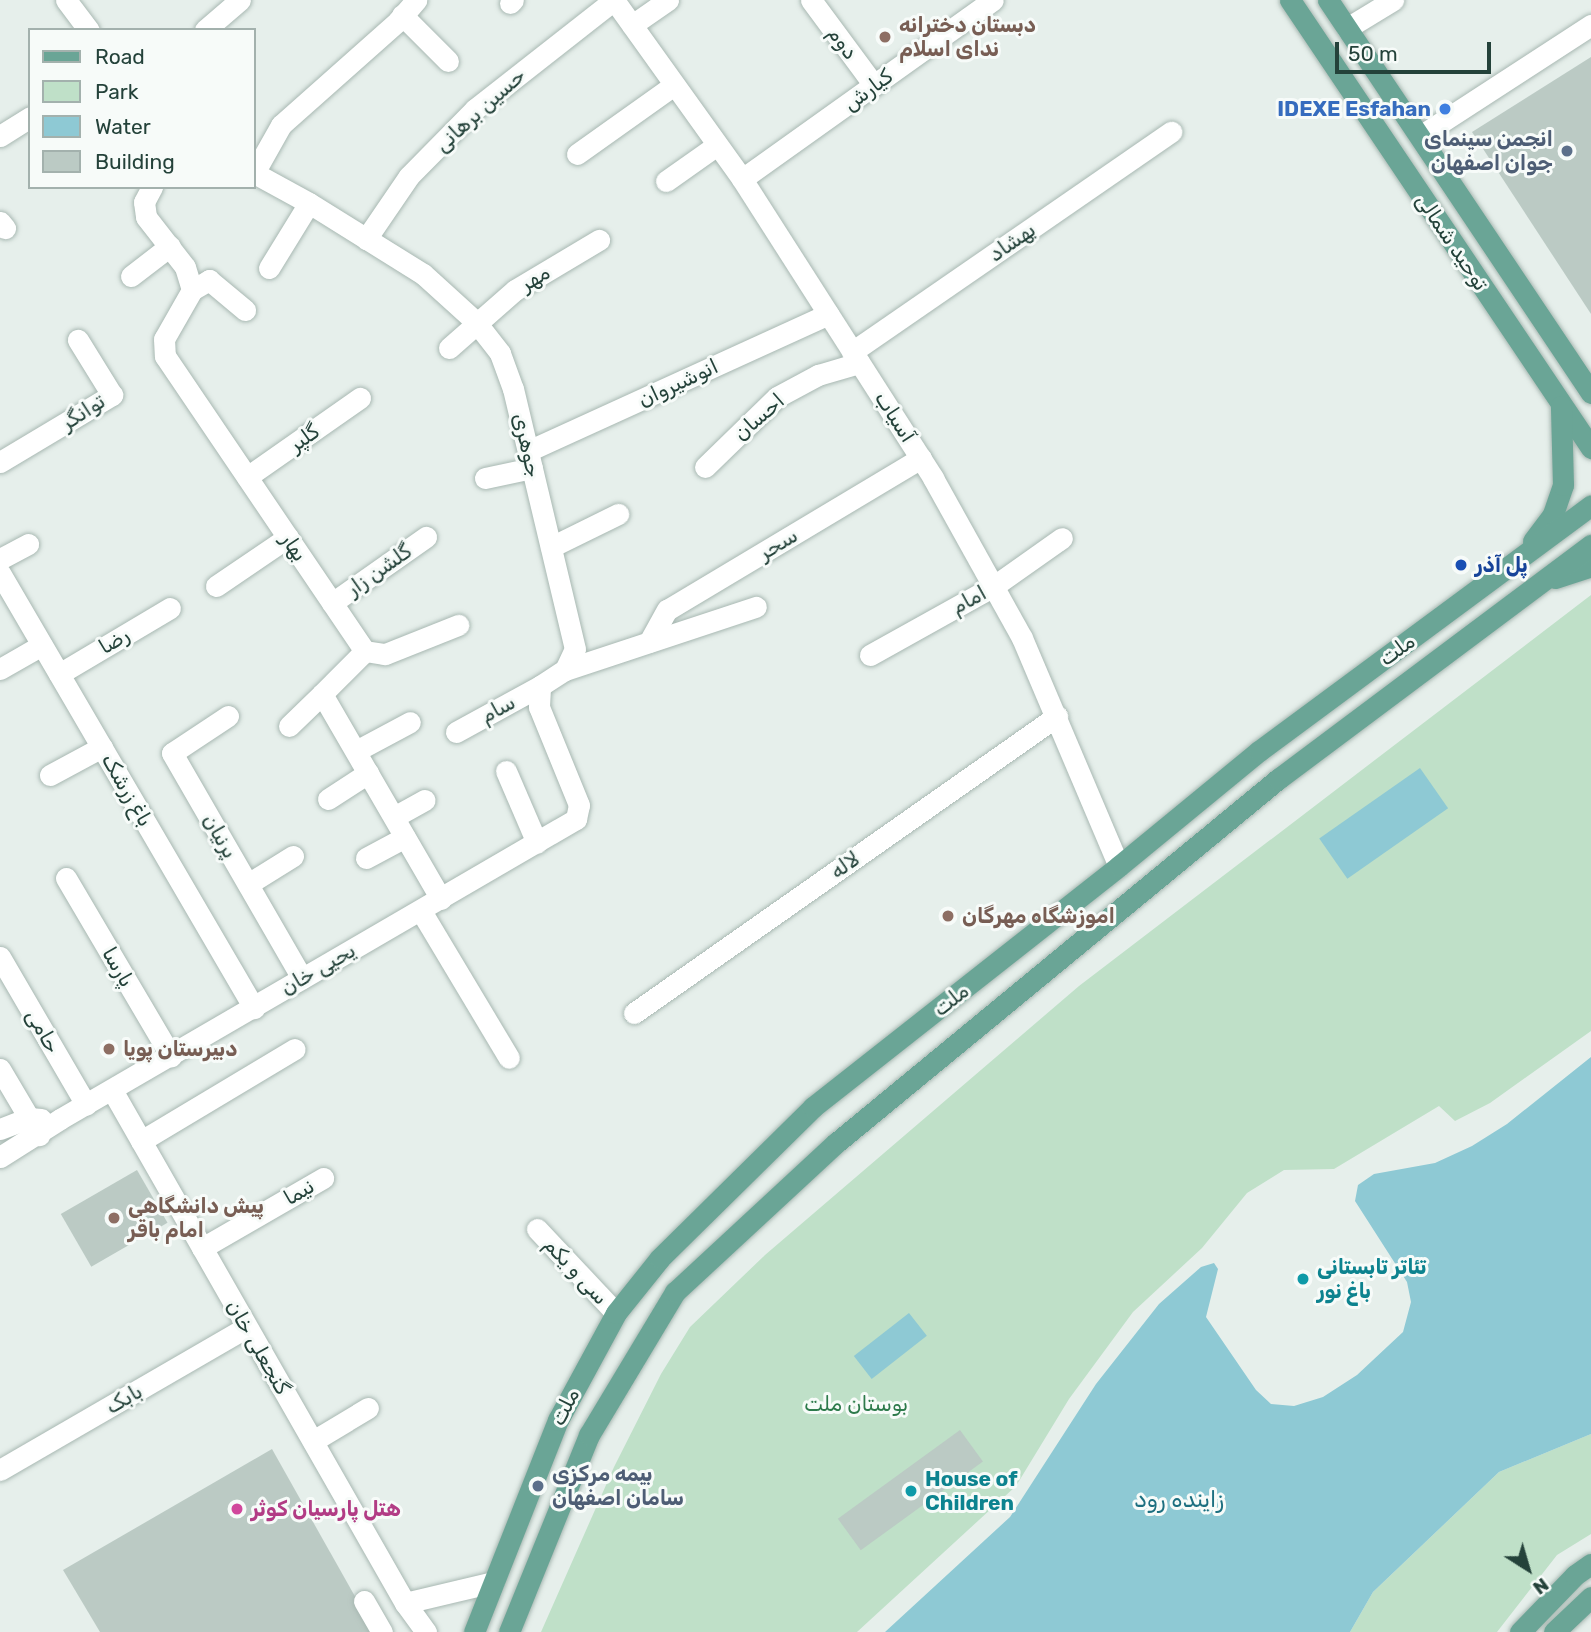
<!DOCTYPE html>
<meta charset="utf-8">
<style>
body{margin:0}
#map{position:relative;width:1591px;height:1632px;overflow:hidden;background:#e6efeb;font-family:Rubik,Cairo,sans-serif}
div>[style]{position:absolute}
.green>*{inset:0;background:#bfe0c8}
.water>*{inset:0;background:#8ec9d4;transform-origin:0 0}
.building>*{inset:0;background:#bbcac4;transform-origin:0 0}
.roads{filter:drop-shadow(0 0 2px #a8b8b2) drop-shadow(0 0 2px #a8b8b2)}
.minor>*{height:21px;margin:-10.5px;padding:0 10.5px;transform-origin:10.5px;border-radius:10.5px;background:#fff}
.major>*{height:21px;margin:-10.5px;padding:0 10.5px;transform-origin:10.5px;border-radius:10.5px;background:#6aa596}
.dots>*{width:19px;height:19px;translate:-50% -50%;box-sizing:border-box;border:4px solid #f7fbf9;border-radius:50%}
span{translate:-50% -50%;white-space:nowrap;text-align:center;line-height:1.15;-webkit-text-stroke:6px #f7fbf9;paint-order:stroke}
.education-label{font-size:21px;color:#785e54;font-weight:700}
.left{translate:0 -50%;text-align:left}
.street-label{font-size:21px;color:#24423a}
.shop-label{font-size:21px;color:#366cbe;font-weight:700}
.right{translate:-100% -50%;text-align:right}
.service-label{font-size:21px;color:#4e5e75;font-weight:700}
.transit-label{font-size:21px;color:#164399;font-weight:700}
.culture-label{font-size:21px;color:#0d838f;font-weight:700}
.park-label{font-size:21px;color:#2d7a4b}
.hotel-label{font-size:21px;color:#b23c85;font-weight:700}
.water-label{font-size:23px;color:#1c6f80;font-style:italic}
.legend{position:absolute;left:28px;top:28px;width:228px;height:161px;box-sizing:border-box;background:#f7fbf9;border:2px solid #a3b1ad;margin:0;padding:9px 12px;list-style:none;font-size:21px;color:#24423a}
.legend li{display:flex;align-items:center;gap:14px;height:35px}
.legend b{width:35px;border:2px solid #a3b1ad}
.north{position:absolute;left:1493px;top:1534px;width:70px;height:70px;-webkit-text-stroke:5px #f7fbf9;paint-order:stroke;rotate:143deg;font-size:19px;font-weight:700;line-height:28px;text-align:center;color:#24423a}
.north::after{content:'';display:block;margin:auto;width:24px;height:32px;background:#24423a;clip-path:polygon(50% 0,100% 100%,50% 72%,0 100%)}
.scale{position:absolute;left:1335px;top:42px;width:156px;height:32px;box-sizing:border-box;border:4px solid #24423a;border-top:0;padding-left:9px;font-size:21px;line-height:24px;white-space:nowrap;color:#24423a;-webkit-text-stroke:5px #f7fbf9;paint-order:stroke}
</style>
<div id="map">
<div class="green">
<div style="clip-path:polygon(1591px 595px,1591px 1031px,1490px 1103px,1455px 1121px,1439px 1106px,1334px 1169px,1284px 1170px,1247px 1193px,1202px 1248px,1133px 1312px,1069px 1399px,1016px 1486px,857px 1632px,541px 1632px,614px 1467px,661px 1374px,690px 1327px,765px 1255px,1079px 986px)"></div>
<div style="clip-path:polygon(1591px 1434px,1591px 1534px,1557px 1555px,1497px 1632px,1350px 1632px,1373px 1592px,1499px 1472px)"></div>
</div>
<div class="water">
<div style="left:1420px;top:768px;width:49px;height:123px;rotate:55deg"></div>
<div style="clip-path:polygon(1591px 1057px,1591px 1434px,1499px 1472px,1373px 1592px,1350px 1632px,885px 1632px,1010px 1517px,1096px 1384px,1159px 1304px,1201px 1267px,1214px 1263px,1218px 1269px,1206px 1317px,1256px 1390px,1271px 1404px,1294px 1406px,1323px 1397px,1357px 1375px,1403px 1332px,1411px 1302px,1407px 1282px,1355px 1201px,1358px 1185px,1374px 1174px,1435px 1163px,1472px 1146px,1507px 1124px)"></div>
<div style="left:909px;top:1313px;width:29px;height:70px;rotate:52deg"></div>
</div>
<div class="building">
<div style="clip-path:polygon(1591px 57px,1591px 314px,1472px 132px)"></div>
<div style="left:137px;top:1170px;width:61px;height:88px;rotate:60deg"></div>
<div style="left:960px;top:1430px;width:39px;height:151px;rotate:54deg"></div>
<div style="clip-path:polygon(272px 1449px,375px 1632px,100px 1632px,63px 1570px)"></div>
</div>
<div class="roads">
<div class="minor">
<div style="left:66px;top:0;width:38px;rotate:53deg"></div>
<div style="left:614px;top:0;width:220px;rotate:54.4deg"></div>
<div style="left:742px;top:179px;width:355px;rotate:57.4deg"></div>
<div style="left:933px;top:478px;width:183px;rotate:60.9deg"></div>
<div style="left:1022px;top:638px;width:248px;rotate:67deg"></div>
<div style="left:811px;top:0;width:106px;rotate:53.5deg"></div>
<div style="left:510px;top:3px;width:4px;rotate:-45deg"></div>
<div style="left:402px;top:15px;width:65px;rotate:45deg"></div>
<div style="left:632px;top:25px;width:44px;rotate:-34.8deg"></div>
<div style="left:1347px;top:28px;width:54px;rotate:-31.3deg"></div>
<div style="left:205px;top:30px;width:46px;rotate:-40.6deg"></div>
<div style="left:0;top:136px;width:36px;rotate:-32deg"></div>
<div style="left:1420px;top:136px;width:204px;rotate:-33deg"></div>
<div style="left:577px;top:154px;width:119px;rotate:-35.4deg"></div>
<div style="left:254px;top:173px;width:55px;rotate:-60.6deg"></div>
<div style="left:281px;top:125px;width:157px;rotate:-41.6deg"></div>
<div style="left:398px;top:21px;width:28px;rotate:-49deg"></div>
<div style="left:742px;top:179px;width:308px;rotate:-35.5deg"></div>
<div style="left:666px;top:181px;width:62px;rotate:-35.2deg"></div>
<div style="left:152px;top:187px;width:17px;rotate:118deg"></div>
<div style="left:144px;top:202px;width:15px;rotate:82deg"></div>
<div style="left:146px;top:217px;width:63px;rotate:52deg"></div>
<div style="left:185px;top:267px;width:24px;rotate:73deg"></div>
<div style="left:192px;top:290px;width:56px;rotate:119.7deg"></div>
<div style="left:164px;top:339px;width:17px;rotate:87deg"></div>
<div style="left:165px;top:356px;width:356px;rotate:55.9deg"></div>
<div style="left:365px;top:651px;width:61px;rotate:135deg"></div>
<div style="left:322px;top:694px;width:237px;rotate:59.9deg"></div>
<div style="left:0;top:222px;width:8px;rotate:50deg"></div>
<div style="left:366px;top:239px;width:76px;rotate:-55.7deg"></div>
<div style="left:409px;top:176px;width:94px;rotate:-45.4deg"></div>
<div style="left:475px;top:109px;width:177px;rotate:-38.1deg"></div>
<div style="left:269px;top:268px;width:76px;rotate:-58.4deg"></div>
<div style="left:131px;top:276px;width:49px;rotate:-37.6deg"></div>
<div style="left:192px;top:290px;width:20px;rotate:-30deg"></div>
<div style="left:209px;top:280px;width:47px;rotate:39.8deg"></div>
<div style="left:449px;top:348px;width:88px;rotate:-41.3deg"></div>
<div style="left:515px;top:290px;width:98px;rotate:-30.8deg"></div>
<div style="left:852px;top:352px;width:388px;rotate:-34.6deg"></div>
<div style="left:528px;top:451px;width:330px;rotate:-24.5deg"></div>
<div style="left:0;top:462px;width:131px;rotate:-30.9deg"></div>
<div style="left:112px;top:395px;width:65px;rotate:-121.7deg"></div>
<div style="left:705px;top:467px;width:100px;rotate:-44.2deg"></div>
<div style="left:777px;top:397px;width:47px;rotate:-28.2deg"></div>
<div style="left:818px;top:375px;width:43px;rotate:-16.3deg"></div>
<div style="left:247px;top:477px;width:138px;rotate:-35deg"></div>
<div style="left:485px;top:478px;width:48px;rotate:-12deg"></div>
<div style="left:551px;top:547px;width:75px;rotate:-26.2deg"></div>
<div style="left:0;top:559px;width:32px;rotate:-28deg"></div>
<div style="left:0;top:573px;width:504px;rotate:59.72deg"></div>
<div style="left:216px;top:586px;width:87px;rotate:-34.2deg"></div>
<div style="left:332px;top:603px;width:115px;rotate:-35.1deg"></div>
<div style="left:649px;top:642px;width:37px;rotate:-61deg"></div>
<div style="left:667px;top:610px;width:296px;rotate:-30.9deg"></div>
<div style="left:365px;top:651px;width:20px;rotate:9deg"></div>
<div style="left:385px;top:654px;width:79px;rotate:-21.7deg"></div>
<div style="left:870px;top:655px;width:142px;rotate:-29.1deg"></div>
<div style="left:994px;top:586px;width:83px;rotate:-35.2deg"></div>
<div style="left:0;top:669px;width:48px;rotate:-29.7deg"></div>
<div style="left:565px;top:670px;width:201px;rotate:-18.3deg"></div>
<div style="left:59px;top:674px;width:129px;rotate:-30.7deg"></div>
<div style="left:228px;top:716px;width:67px;rotate:146.5deg"></div>
<div style="left:172px;top:753px;width:260px;rotate:60deg"></div>
<div style="left:289px;top:726px;width:46px;rotate:-44.1deg"></div>
<div style="left:456px;top:732px;width:96px;rotate:-28.7deg"></div>
<div style="left:356px;top:751px;width:61px;rotate:-28.2deg"></div>
<div style="left:506px;top:771px;width:78px;rotate:66.7deg"></div>
<div style="left:50px;top:775px;width:59px;rotate:-28.3deg"></div>
<div style="left:328px;top:799px;width:48px;rotate:-33deg"></div>
<div style="left:394px;top:817px;width:35px;rotate:-29deg"></div>
<div style="left:366px;top:858px;width:44px;rotate:-28.3deg"></div>
<div style="left:66px;top:878px;width:207px;rotate:59.5deg"></div>
<div style="left:248px;top:884px;width:53px;rotate:-31.9deg"></div>
<div style="left:421px;top:911px;width:171px;rotate:59.1deg"></div>
<div style="left:0;top:957px;width:171px;rotate:59.8deg"></div>
<div style="left:634px;top:1013px;width:517px;rotate:-35.07deg"></div>
<div style="left:0;top:1069px;width:77px;rotate:59.4deg"></div>
<div style="left:112px;top:1090px;width:591px;rotate:60.27deg"></div>
<div style="left:405px;top:1603px;width:36px;rotate:54deg"></div>
<div style="left:0;top:1129px;width:31px;rotate:-21deg"></div>
<div style="left:29px;top:1118px;width:12px;rotate:5deg"></div>
<div style="left:141px;top:1141px;width:179px;rotate:-30.9deg"></div>
<div style="left:0;top:1157px;width:71px;rotate:-32.3deg"></div>
<div style="left:60px;top:1119px;width:597px;rotate:-30.17deg"></div>
<div style="left:576px;top:819px;width:14px;rotate:-78deg"></div>
<div style="left:579px;top:805px;width:106px;rotate:-112.2deg"></div>
<div style="left:539px;top:707px;width:21px;rotate:-87deg"></div>
<div style="left:540px;top:686px;width:30px;rotate:-33deg"></div>
<div style="left:565px;top:670px;width:23px;rotate:-65deg"></div>
<div style="left:575px;top:649px;width:267px;rotate:-103.4deg"></div>
<div style="left:513px;top:389px;width:38px;rotate:-110deg"></div>
<div style="left:500px;top:353px;width:39px;rotate:-128deg"></div>
<div style="left:476px;top:322px;width:72px;rotate:-137.8deg"></div>
<div style="left:423px;top:274px;width:134px;rotate:-148.1deg"></div>
<div style="left:309px;top:203px;width:63px;rotate:-151.4deg"></div>
<div style="left:537px;top:1229px;width:115px;rotate:46.8deg"></div>
<div style="left:202px;top:1248px;width:140px;rotate:-30deg"></div>
<div style="left:313px;top:1441px;width:64px;rotate:-31deg"></div>
<div style="left:0;top:1470px;width:285px;rotate:-30.1deg"></div>
<div style="left:364px;top:1601px;width:36px;rotate:60deg"></div>
<div style="left:405px;top:1603px;width:91px;rotate:-13.3deg"></div>
</div>
<div class="major">
<div style="left:1290px;top:0;width:540px;rotate:56.1deg"></div>
<div style="left:1328px;top:0;width:473px;rotate:56.2deg"></div>
<div style="left:1533px;top:541px;width:34px;rotate:-53deg"></div>
<div style="left:1553px;top:514px;width:31px;rotate:-71deg"></div>
<div style="left:1563px;top:485px;width:79px;rotate:-91.5deg"></div>
<div style="left:1555px;top:578px;width:38px;rotate:-18deg"></div>
<div style="left:474px;top:1632px;width:228px;rotate:-68.4deg"></div>
<div style="left:558px;top:1420px;width:122px;rotate:-61.5deg"></div>
<div style="left:616px;top:1313px;width:70px;rotate:-51.3deg"></div>
<div style="left:660px;top:1258px;width:215px;rotate:-44.6deg"></div>
<div style="left:813px;top:1107px;width:390px;rotate:-38.2deg"></div>
<div style="left:1119px;top:866px;width:181px;rotate:-39.4deg"></div>
<div style="left:1259px;top:751px;width:413px;rotate:-36.5deg"></div>
<div style="left:509px;top:1632px;width:213px;rotate:-67.9deg"></div>
<div style="left:589px;top:1435px;width:167px;rotate:-59deg"></div>
<div style="left:675px;top:1292px;width:219px;rotate:-42.8deg"></div>
<div style="left:836px;top:1143px;width:573px;rotate:-39.47deg"></div>
<div style="left:1278px;top:779px;width:391px;rotate:-36.8deg"></div>
<div style="left:1520px;top:1632px;width:79px;rotate:-46deg"></div>
<div style="left:1575px;top:1575px;width:19px;rotate:-35deg"></div>
<div style="left:1554px;top:1632px;width:51px;rotate:-43.4deg"></div>
</div>
</div>
<div class="dots">
<div style="left:885px;top:37px;background:#8d6e63"></div>
<div style="left:1445px;top:109px;background:#3f7fe0"></div>
<div style="left:1567px;top:151px;background:#5c6f8a"></div>
<div style="left:1461px;top:565px;background:#1a4fb4"></div>
<div style="left:948px;top:916px;background:#8d6e63"></div>
<div style="left:109px;top:1049px;background:#8d6e63"></div>
<div style="left:114px;top:1218px;background:#8d6e63"></div>
<div style="left:1303px;top:1279px;background:#0f9aa8"></div>
<div style="left:538px;top:1486px;background:#5c6f8a"></div>
<div style="left:911px;top:1491px;background:#0f9aa8"></div>
<div style="left:237px;top:1509px;background:#d1479c"></div>
</div>
<div class="education-label">
<span class="left" style="left:899px;top:37px">دبستان دخترانه<br>ندای اسلام</span>
<span class="left" style="left:962px;top:916px">اموزشگاه مهرگان</span>
<span class="left" style="left:123px;top:1049px">دبیرستان پویا</span>
<span class="left" style="left:128px;top:1218px">پیش دانشگاهی<br>امام باقر</span>
</div>
<div class="street-label">
<span style="left:843px;top:43px;rotate:54deg">دوم</span>
<span style="left:868px;top:90px;rotate:-36deg">کیارش</span>
<span style="left:480px;top:110px;rotate:-42deg">حسین برهانی</span>
<span style="left:1012px;top:242px;rotate:-35deg">بهشاد</span>
<span style="left:1452px;top:242px;rotate:56deg">توحید شمالی</span>
<span style="left:535px;top:278px;rotate:-31deg">مهر</span>
<span style="left:678px;top:383px;rotate:-25deg">انوشیروان</span>
<span style="left:83px;top:412px;rotate:-33deg">توانگر</span>
<span style="left:759px;top:417px;rotate:-41deg">احسان</span>
<span style="left:895px;top:417px;rotate:57deg">آسیاب</span>
<span style="left:304px;top:438px;rotate:-35deg">گلپر</span>
<span style="left:527px;top:445px;rotate:77deg">جوهری</span>
<span style="left:778px;top:544px;rotate:-31deg">سحر</span>
<span style="left:294px;top:547px;rotate:56deg">بهار</span>
<span style="left:379px;top:570px;rotate:-35deg">گلشن زار</span>
<span style="left:969px;top:600px;rotate:-29deg">امام</span>
<span style="left:114px;top:641px;rotate:-31deg">رضا</span>
<span style="left:1397px;top:650px;rotate:-36deg">ملت</span>
<span style="left:498px;top:709px;rotate:-29deg">سام</span>
<span style="left:127px;top:790px;rotate:60deg">باغ زرشک</span>
<span style="left:220px;top:836px;rotate:60deg">پرنیان</span>
<span style="left:845px;top:865px;rotate:-35deg">لاله</span>
<span style="left:118px;top:967px;rotate:60deg">پارسا</span>
<span style="left:318px;top:969px;rotate:-30deg">یحیی خان</span>
<span style="left:951px;top:1000px;rotate:-38deg">ملت</span>
<span style="left:43px;top:1031px;rotate:60deg">حامی</span>
<span style="left:299px;top:1192px;rotate:-30deg">نیما</span>
<span style="left:576px;top:1271px;rotate:47deg">سی و یکم</span>
<span style="left:258px;top:1347px;rotate:60deg">گنجعلی خان</span>
<span style="left:124px;top:1399px;rotate:-30deg">بابک</span>
<span style="left:565px;top:1407px;rotate:-63deg">ملت</span>
</div>
<div class="shop-label">
<span class="right" style="left:1431px;top:109px">IDEXE Esfahan</span>
</div>
<div class="service-label">
<span class="right" style="left:1553px;top:151px">انجمن سینمای<br>جوان اصفهان</span>
<span class="left" style="left:552px;top:1486px">بیمه مرکزی<br>سامان اصفهان</span>
</div>
<div class="transit-label">
<span class="left" style="left:1475px;top:565px">پل آذر</span>
</div>
<div class="culture-label">
<span class="left" style="left:1317px;top:1279px">تئاتر تابستانی<br>باغ نور</span>
<span class="left" style="left:925px;top:1491px">House of<br>Children</span>
</div>
<div class="park-label">
<span style="left:856px;top:1404px">بوستان ملت</span>
</div>
<div class="hotel-label">
<span class="left" style="left:251px;top:1509px">هتل پارسیان کوثر</span>
</div>
<div class="water-label">
<span style="left:1179px;top:1499px">زاینده رود</span>
</div>
<ul class="legend">
<li><b style="height:9px;background:#6aa596"></b>Road</li>
<li><b style="height:19px;background:#bfe0c8"></b>Park</li>
<li><b style="height:19px;background:#8ec9d4"></b>Water</li>
<li><b style="height:19px;background:#bbcac4"></b>Building</li>
</ul>
<div class="north">N</div>
<div class="scale">50 m</div>
</div>
